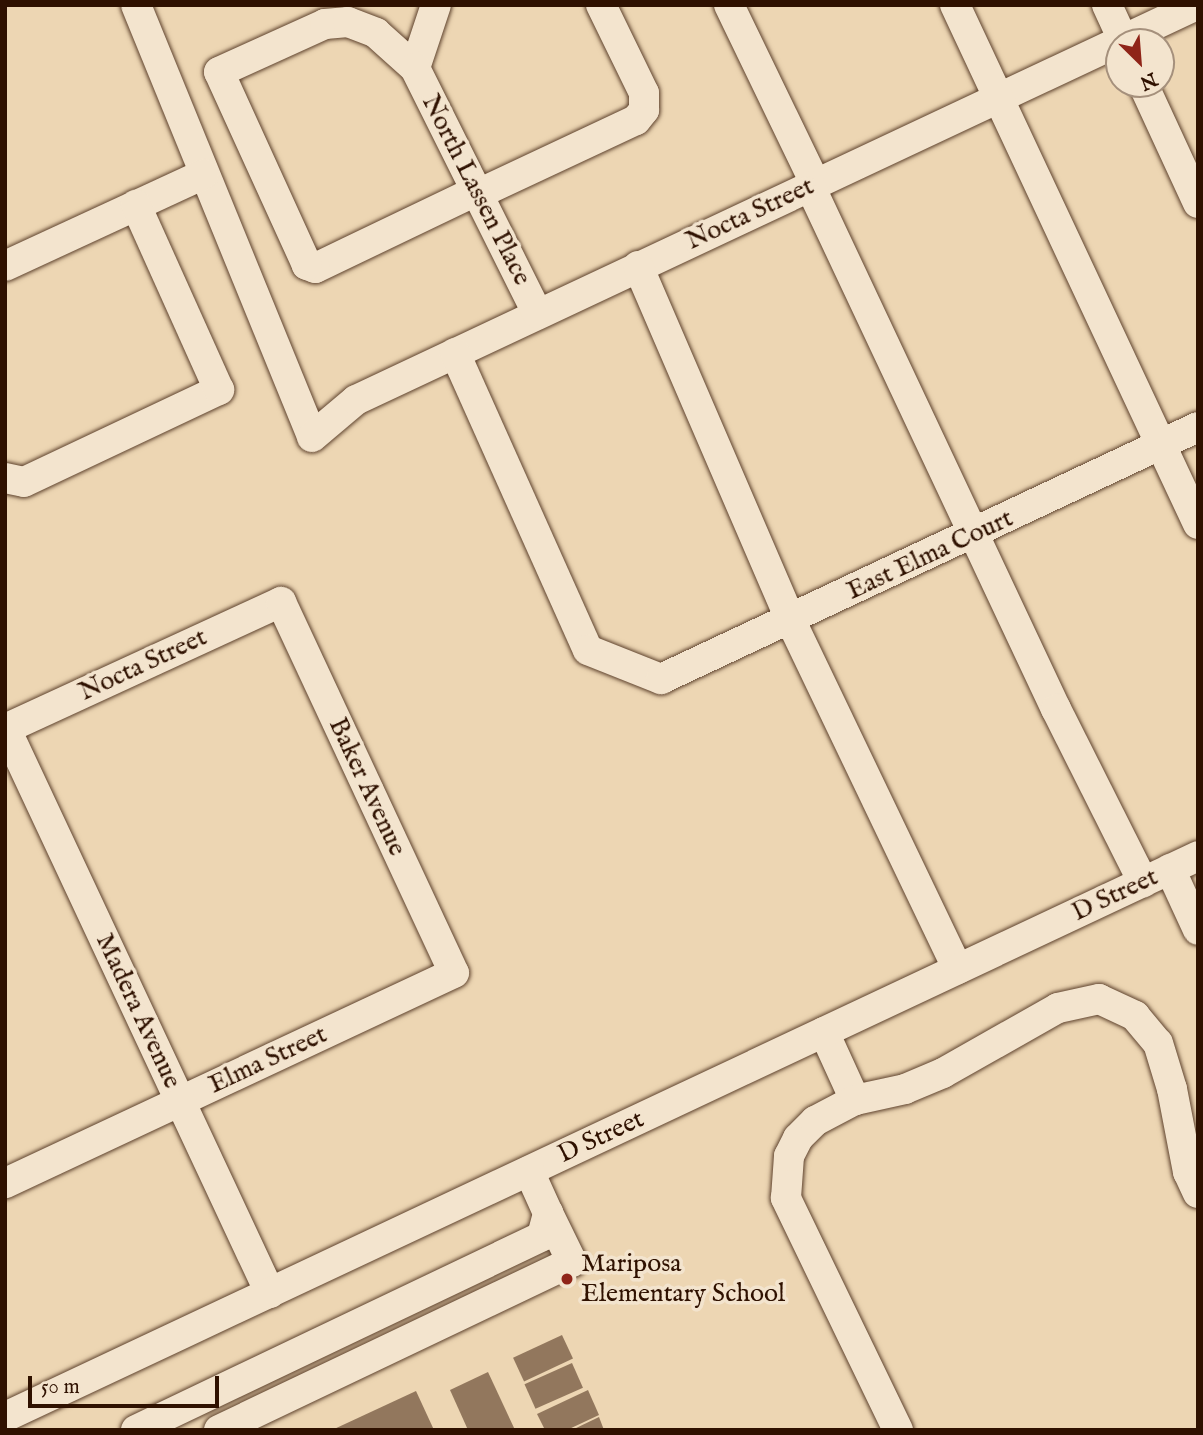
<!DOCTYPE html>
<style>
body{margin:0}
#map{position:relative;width:1203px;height:1435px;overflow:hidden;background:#edd6b3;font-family:"IM FELL English",serif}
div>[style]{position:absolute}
.building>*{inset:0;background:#92775d;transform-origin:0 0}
.roads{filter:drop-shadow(0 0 2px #5e422d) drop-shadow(0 0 2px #5e422d)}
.minor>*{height:30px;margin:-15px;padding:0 15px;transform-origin:15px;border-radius:15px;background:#f3e4ce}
.dots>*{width:19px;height:19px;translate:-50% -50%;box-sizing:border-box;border:4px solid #f3e4ce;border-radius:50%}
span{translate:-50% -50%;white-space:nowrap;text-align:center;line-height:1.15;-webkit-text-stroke:7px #f3e4ce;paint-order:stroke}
.street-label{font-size:26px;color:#2f1100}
.poi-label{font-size:26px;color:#2f1100}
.left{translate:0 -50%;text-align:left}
.frame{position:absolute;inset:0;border:7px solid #2f1100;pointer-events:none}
.north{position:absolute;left:1105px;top:28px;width:70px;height:70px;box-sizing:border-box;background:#f3e4ce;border:2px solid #a5907c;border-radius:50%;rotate:155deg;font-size:19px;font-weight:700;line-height:28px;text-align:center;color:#2f1100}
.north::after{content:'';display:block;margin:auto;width:24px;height:32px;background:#8f2418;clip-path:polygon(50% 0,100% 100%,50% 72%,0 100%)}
.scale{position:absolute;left:28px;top:1376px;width:191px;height:32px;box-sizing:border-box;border:4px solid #2f1100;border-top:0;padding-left:9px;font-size:21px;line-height:24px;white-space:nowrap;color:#2f1100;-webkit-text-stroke:5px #f3e4ce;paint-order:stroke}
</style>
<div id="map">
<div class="building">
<div style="left:562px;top:1335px;width:26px;height:54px;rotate:65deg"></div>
<div style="left:572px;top:1363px;width:27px;height:52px;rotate:66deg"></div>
<div style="clip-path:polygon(488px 1372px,515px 1430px,468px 1430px,450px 1390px)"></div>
<div style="clip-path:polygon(588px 1390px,599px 1415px,567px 1430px,545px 1430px,537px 1414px)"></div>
<div style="clip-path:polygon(416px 1391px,434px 1430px,332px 1430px)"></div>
<div style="clip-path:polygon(599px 1417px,604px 1430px,572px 1430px)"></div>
</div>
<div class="roads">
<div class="minor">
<div style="left:136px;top:5px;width:466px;rotate:67.8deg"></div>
<div style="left:312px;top:437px;width:57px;rotate:-40.1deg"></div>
<div style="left:356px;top:400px;width:929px;rotate:-25.16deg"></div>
<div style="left:729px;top:5px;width:198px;rotate:64.2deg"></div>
<div style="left:955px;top:5px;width:573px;rotate:64.91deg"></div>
<div style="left:1107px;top:5px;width:41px;rotate:65.3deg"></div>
<div style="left:415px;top:68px;width:66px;rotate:-71.6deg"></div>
<div style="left:1143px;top:84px;width:131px;rotate:65.2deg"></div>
<div style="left:810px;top:186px;width:578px;rotate:64.81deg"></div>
<div style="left:1056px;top:709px;width:194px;rotate:63.3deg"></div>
<div style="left:476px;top:191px;width:178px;rotate:154.4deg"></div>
<div style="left:315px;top:268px;width:9px;rotate:-159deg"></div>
<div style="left:307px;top:265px;width:212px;rotate:-114.5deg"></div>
<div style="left:219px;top:72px;width:116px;rotate:-24.4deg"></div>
<div style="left:325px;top:24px;width:23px;rotate:-5deg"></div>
<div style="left:348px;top:22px;width:30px;rotate:21deg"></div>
<div style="left:376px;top:33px;width:52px;rotate:41.9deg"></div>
<div style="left:415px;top:68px;width:274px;rotate:63.5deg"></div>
<div style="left:478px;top:194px;width:174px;rotate:-25.1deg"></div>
<div style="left:636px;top:120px;width:13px;rotate:-51deg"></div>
<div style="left:644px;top:110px;width:17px;rotate:-90deg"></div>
<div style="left:644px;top:93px;width:98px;rotate:-116deg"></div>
<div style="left:5px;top:266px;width:219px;rotate:-24.8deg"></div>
<div style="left:638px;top:266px;width:384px;rotate:66.7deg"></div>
<div style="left:790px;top:619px;width:388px;rotate:64.4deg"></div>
<div style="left:455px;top:353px;width:325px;rotate:65.9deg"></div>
<div style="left:588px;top:650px;width:79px;rotate:21.7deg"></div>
<div style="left:661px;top:679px;width:593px;rotate:-25.14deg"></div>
<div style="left:5px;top:478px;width:19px;rotate:12deg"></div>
<div style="left:24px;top:482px;width:216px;rotate:-25.3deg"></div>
<div style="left:219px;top:390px;width:203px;rotate:-114.2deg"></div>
<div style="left:5px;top:729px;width:304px;rotate:-24.7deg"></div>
<div style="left:281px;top:602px;width:409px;rotate:65deg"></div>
<div style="left:454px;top:973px;width:496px;rotate:154.9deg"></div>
<div style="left:6px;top:729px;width:623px;rotate:64.92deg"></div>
<div style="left:1170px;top:869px;width:67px;rotate:65.3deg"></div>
<div style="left:824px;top:1032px;width:75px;rotate:65.5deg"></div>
<div style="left:5px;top:1417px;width:1318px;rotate:-25.18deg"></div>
<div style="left:136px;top:1430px;width:450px;rotate:-25.5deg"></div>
<div style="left:542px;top:1236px;width:24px;rotate:-75deg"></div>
<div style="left:548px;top:1213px;width:46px;rotate:-114.3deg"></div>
<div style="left:219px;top:1430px;width:391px;rotate:-25.5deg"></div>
<div style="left:572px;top:1262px;width:55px;rotate:-116.1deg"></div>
<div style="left:898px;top:1430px;width:258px;rotate:-115.8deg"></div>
<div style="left:786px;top:1198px;width:42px;rotate:-85.9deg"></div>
<div style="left:789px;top:1156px;width:20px;rotate:-63deg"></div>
<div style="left:798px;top:1138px;width:24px;rotate:-45deg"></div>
<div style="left:815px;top:1121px;width:45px;rotate:-27.7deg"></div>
<div style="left:855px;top:1100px;width:51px;rotate:-12.4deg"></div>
<div style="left:905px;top:1089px;width:41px;rotate:-22.8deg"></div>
<div style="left:943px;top:1073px;width:132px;rotate:-29.5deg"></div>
<div style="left:1058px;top:1008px;width:42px;rotate:-12.4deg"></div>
<div style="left:1099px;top:999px;width:40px;rotate:25deg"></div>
<div style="left:1135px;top:1016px;width:35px;rotate:50deg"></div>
<div style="left:1158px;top:1043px;width:48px;rotate:73.1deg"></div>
<div style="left:1172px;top:1089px;width:85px;rotate:79.1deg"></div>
<div style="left:1188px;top:1172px;width:23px;rotate:65deg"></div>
</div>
</div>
<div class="dots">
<div style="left:567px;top:1279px;background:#8f2418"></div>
</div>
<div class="street-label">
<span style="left:476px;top:190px;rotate:63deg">North Lassen Place</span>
<span style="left:750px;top:214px;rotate:-25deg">Nocta Street</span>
<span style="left:930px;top:555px;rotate:-25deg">East Elma Court</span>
<span style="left:143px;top:665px;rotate:-25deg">Nocta Street</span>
<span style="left:367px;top:787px;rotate:65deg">Baker Avenue</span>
<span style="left:1115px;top:895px;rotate:-25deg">D Street</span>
<span style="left:138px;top:1011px;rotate:65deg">Madera Avenue</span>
<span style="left:268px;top:1060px;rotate:-25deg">Elma Street</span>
<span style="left:601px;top:1137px;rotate:-25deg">D Street</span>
</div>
<div class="poi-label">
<span class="left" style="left:581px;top:1279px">Mariposa<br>Elementary School</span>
</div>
<div class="frame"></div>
<div class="north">N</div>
<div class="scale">50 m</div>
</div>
